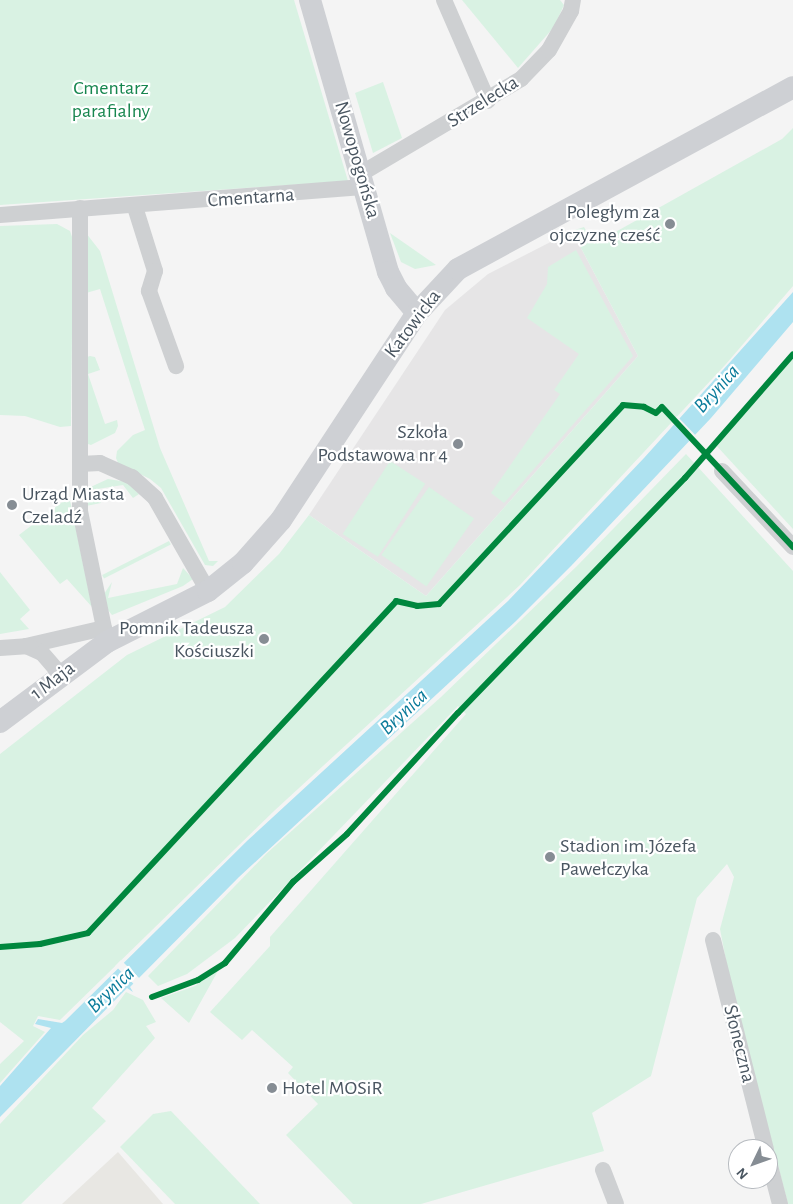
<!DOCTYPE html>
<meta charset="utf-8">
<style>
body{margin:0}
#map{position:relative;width:793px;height:1204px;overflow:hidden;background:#f4f4f4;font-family:"Alegreya Sans",sans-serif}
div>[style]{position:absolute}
.commercial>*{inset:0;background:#e8e7e3}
.education>*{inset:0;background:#e6e5e6}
.green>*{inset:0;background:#d9f2e3;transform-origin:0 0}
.water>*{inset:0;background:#aee2f0}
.pier>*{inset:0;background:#f4f4f4;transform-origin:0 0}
.street>*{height:16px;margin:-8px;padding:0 8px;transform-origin:8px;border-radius:8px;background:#ced0d2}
.secondary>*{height:22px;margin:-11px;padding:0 11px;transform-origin:11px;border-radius:11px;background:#ced0d4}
.cycleway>*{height:6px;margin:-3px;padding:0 3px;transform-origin:3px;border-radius:3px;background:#00873e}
.dots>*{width:14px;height:14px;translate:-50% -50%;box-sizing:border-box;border:2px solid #fff;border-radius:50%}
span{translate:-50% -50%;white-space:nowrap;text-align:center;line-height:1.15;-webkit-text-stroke:4.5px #fff;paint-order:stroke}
.park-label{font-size:20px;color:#17864f}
.street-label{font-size:20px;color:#4a5661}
.poi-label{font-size:20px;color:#4a5661}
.right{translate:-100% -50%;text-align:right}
.left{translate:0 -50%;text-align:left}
.water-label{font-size:21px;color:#0c7c9b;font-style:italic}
.north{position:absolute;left:728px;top:1139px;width:50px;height:50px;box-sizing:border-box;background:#fff;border:1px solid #b7bbc0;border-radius:50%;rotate:228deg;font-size:14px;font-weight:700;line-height:20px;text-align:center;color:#4a5661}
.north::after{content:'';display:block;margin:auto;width:18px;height:22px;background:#868d94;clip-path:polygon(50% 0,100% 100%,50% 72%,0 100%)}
</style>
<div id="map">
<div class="commercial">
<div style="clip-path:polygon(118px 1152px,163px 1204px,62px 1204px)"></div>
</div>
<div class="education">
<div style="clip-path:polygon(572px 231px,638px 356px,426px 596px,309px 515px,445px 310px,488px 274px)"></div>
</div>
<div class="green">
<div style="clip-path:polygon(0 0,294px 0,348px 181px,0 205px)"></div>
<div style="clip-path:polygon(462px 0,560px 0,564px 5px,554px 27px,518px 68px)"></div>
<div style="clip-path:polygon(383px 82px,402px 138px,373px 153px,355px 93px)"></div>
<div style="clip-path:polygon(793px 128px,793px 286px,726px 364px,520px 585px,274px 811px,60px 1020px,38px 1016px,33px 1026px,45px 1032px,0 1083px,0 1064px,24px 1041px,0 1022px,0 754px,127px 655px,225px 607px,279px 554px,309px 515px,426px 596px,638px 356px,572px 231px,584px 227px,594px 244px,782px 139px)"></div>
<div style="clip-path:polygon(57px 224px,70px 231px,73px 240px,71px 426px,60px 427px,25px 416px,0 415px,0 226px)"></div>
<div style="clip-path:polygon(86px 233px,100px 251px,160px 448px,209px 561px,218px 561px,213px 566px,205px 565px,161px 488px,150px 479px,118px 463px,116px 458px,117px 451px,133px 435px,145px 430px,100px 289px,86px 293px)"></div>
<div style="clip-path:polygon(390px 233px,436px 265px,415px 269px,401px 262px)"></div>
<div style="clip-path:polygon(576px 250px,633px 356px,504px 503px,491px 493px,560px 394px,554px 390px,579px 354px,527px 318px,547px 284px,548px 267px)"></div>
<div style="clip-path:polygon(90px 356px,95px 357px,100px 370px,88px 374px,105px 424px,117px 420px,118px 426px,115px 433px,91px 445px,88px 444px,87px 357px)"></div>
<div style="clip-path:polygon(793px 359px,793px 529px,714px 443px)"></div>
<div style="clip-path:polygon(686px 454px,793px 571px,793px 1204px,788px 1204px,731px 987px,720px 929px,734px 877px,727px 864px,697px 898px,651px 1076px,592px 1113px,604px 1151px,421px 1204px,353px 1204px,286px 1135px,318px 1104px,288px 1073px,293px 1067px,252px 1030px,242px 1040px,210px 1012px,270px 946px,270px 937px,466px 714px,458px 706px,235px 938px,187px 974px,158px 986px,148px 976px,266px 854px,441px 697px,577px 566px)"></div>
<div style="left:390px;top:461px;width:42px;height:87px;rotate:33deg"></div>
<div style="clip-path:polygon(108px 479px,127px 482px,139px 494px,133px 498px,123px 485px,91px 490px,101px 503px,86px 506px,84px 490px)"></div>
<div style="left:429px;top:487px;width:55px;height:83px;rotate:35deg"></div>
<div style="clip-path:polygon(66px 499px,70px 500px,92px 607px,67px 579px,60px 584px,19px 535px)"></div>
<div style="left:169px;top:541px;width:4px;height:75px;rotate:63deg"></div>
<div style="clip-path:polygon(183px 568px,193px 579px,183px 586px,112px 615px,108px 610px,104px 594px,112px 582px,108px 598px,177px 584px)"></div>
<div style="clip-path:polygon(0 572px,30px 610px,20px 619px,29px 629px,0 634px)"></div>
<div style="clip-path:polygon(219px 969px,189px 1023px,161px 998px,195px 986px)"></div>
<div style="clip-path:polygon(126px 992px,143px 1000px,156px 1022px,146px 1026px,155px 1038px,92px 1108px,106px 1121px,21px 1204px,0 1204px,0 1124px,83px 1035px,113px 1010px)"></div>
<div style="clip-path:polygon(171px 1111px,260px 1204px,175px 1204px,120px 1147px,153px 1114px)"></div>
</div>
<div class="water">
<div style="clip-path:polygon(793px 292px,793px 322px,711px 418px,572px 565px,516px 621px,239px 877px,130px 987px,133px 992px,127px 988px,0 1117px,0 1086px,51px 1028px,35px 1024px,38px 1019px,62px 1023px,65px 1021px,248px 840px,508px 601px,644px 458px)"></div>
</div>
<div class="pier">
<div style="left:677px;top:416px;width:28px;height:8px;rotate:46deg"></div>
<div style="left:121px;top:960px;width:27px;height:8px;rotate:45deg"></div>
</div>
<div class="street">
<div style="left:444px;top:0;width:110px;rotate:66.5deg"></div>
<div style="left:362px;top:173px;width:185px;rotate:-30.6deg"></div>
<div style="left:521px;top:79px;width:40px;rotate:-46deg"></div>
<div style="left:549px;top:50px;width:45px;rotate:-60.6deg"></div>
<div style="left:571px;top:11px;width:11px;rotate:-80deg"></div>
<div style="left:135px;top:207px;width:67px;rotate:72.6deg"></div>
<div style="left:155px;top:271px;width:21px;rotate:107deg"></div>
<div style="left:149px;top:291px;width:80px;rotate:70.2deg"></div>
<div style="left:80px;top:208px;width:303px;rotate:90deg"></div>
<div style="left:80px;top:511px;width:134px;rotate:78.4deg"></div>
<div style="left:0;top:215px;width:367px;rotate:-4.4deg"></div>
<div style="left:80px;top:464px;width:20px;rotate:-3deg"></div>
<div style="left:100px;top:463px;width:35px;rotate:24deg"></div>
<div style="left:132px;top:477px;width:31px;rotate:42deg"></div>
<div style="left:155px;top:498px;width:107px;rotate:60.3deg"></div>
<div style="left:722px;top:471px;width:104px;rotate:46.9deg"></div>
<div style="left:26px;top:646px;width:80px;rotate:-13deg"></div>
<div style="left:0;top:648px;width:26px;rotate:-4deg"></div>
<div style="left:26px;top:646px;width:17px;rotate:24deg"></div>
<div style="left:42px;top:653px;width:28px;rotate:49deg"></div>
<div style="left:713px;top:940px;width:216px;rotate:75.8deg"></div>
<div style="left:768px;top:1158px;width:48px;rotate:75.4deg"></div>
<div style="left:603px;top:1170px;width:36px;rotate:69deg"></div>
</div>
<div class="secondary">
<div style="left:310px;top:0;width:283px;rotate:74deg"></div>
<div style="left:388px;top:272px;width:18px;rotate:63deg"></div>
<div style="left:396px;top:288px;width:33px;rotate:50deg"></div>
<div style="left:0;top:722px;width:134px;rotate:-36.8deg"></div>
<div style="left:107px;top:642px;width:113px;rotate:-26.8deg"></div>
<div style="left:208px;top:591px;width:45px;rotate:-38.7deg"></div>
<div style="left:243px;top:563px;width:57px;rotate:-48.5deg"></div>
<div style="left:281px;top:520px;width:248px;rotate:-56.7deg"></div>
<div style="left:417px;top:313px;width:60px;rotate:-47deg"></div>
<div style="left:458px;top:269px;width:381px;rotate:-28.5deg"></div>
</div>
<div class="cycleway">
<div style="left:0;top:947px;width:40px;rotate:-4.3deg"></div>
<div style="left:40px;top:944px;width:49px;rotate:-12.9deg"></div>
<div style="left:88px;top:933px;width:453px;rotate:-47.1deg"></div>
<div style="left:396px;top:601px;width:22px;rotate:13deg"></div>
<div style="left:417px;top:606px;width:22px;rotate:-5deg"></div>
<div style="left:439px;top:604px;width:271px;rotate:-47.2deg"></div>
<div style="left:623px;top:405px;width:21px;rotate:5deg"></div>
<div style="left:644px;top:407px;width:13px;rotate:27deg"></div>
<div style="left:656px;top:413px;width:8px;rotate:-45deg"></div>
<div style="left:662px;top:407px;width:192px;rotate:46.9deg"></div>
<div style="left:152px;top:997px;width:49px;rotate:-20.3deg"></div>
<div style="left:198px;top:980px;width:32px;rotate:-32deg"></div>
<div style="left:225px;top:963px;width:106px;rotate:-50deg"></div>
<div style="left:293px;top:882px;width:72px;rotate:-41.6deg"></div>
<div style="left:347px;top:834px;width:164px;rotate:-47.5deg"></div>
<div style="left:458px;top:713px;width:327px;rotate:-46deg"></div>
<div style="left:685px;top:478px;width:164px;rotate:-48.9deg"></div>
</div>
<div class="dots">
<div style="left:670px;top:224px;background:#868d94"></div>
<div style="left:458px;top:444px;background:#868d94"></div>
<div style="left:12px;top:505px;background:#868d94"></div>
<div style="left:264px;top:639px;background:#868d94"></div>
<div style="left:550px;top:857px;background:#868d94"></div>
<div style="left:272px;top:1088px;background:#868d94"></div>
</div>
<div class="park-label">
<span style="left:111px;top:100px">Cmentarz<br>parafialny</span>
</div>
<div class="street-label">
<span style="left:483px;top:102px;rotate:-32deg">Strzelecka</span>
<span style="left:357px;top:160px;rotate:74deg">Nowopogońska</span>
<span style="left:251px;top:198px;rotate:-4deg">Cmentarna</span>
<span style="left:413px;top:324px;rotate:-53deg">Katowicka</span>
<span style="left:53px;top:681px;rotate:-37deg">1 Maja</span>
<span style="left:739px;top:1044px;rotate:76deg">Słoneczna</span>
</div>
<div class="poi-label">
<span class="right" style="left:660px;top:224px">Poległym za<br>ojczyznę cześć</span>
<span class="right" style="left:448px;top:444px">Szkoła<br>Podstawowa nr 4</span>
<span class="left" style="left:22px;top:506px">Urząd Miasta<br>Czeladź</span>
<span class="right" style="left:254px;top:640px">Pomnik Tadeusza<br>Kościuszki</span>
<span class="left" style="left:560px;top:858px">Stadion im.Józefa<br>Pawełczyka</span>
<span class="left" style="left:282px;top:1088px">Hotel MOSiR</span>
</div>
<div class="water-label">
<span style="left:717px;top:389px;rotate:-48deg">Brynica</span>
<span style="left:404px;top:712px;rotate:-43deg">Brynica</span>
<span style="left:111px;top:990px;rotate:-44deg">Brynica</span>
</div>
<div class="north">N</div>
</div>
